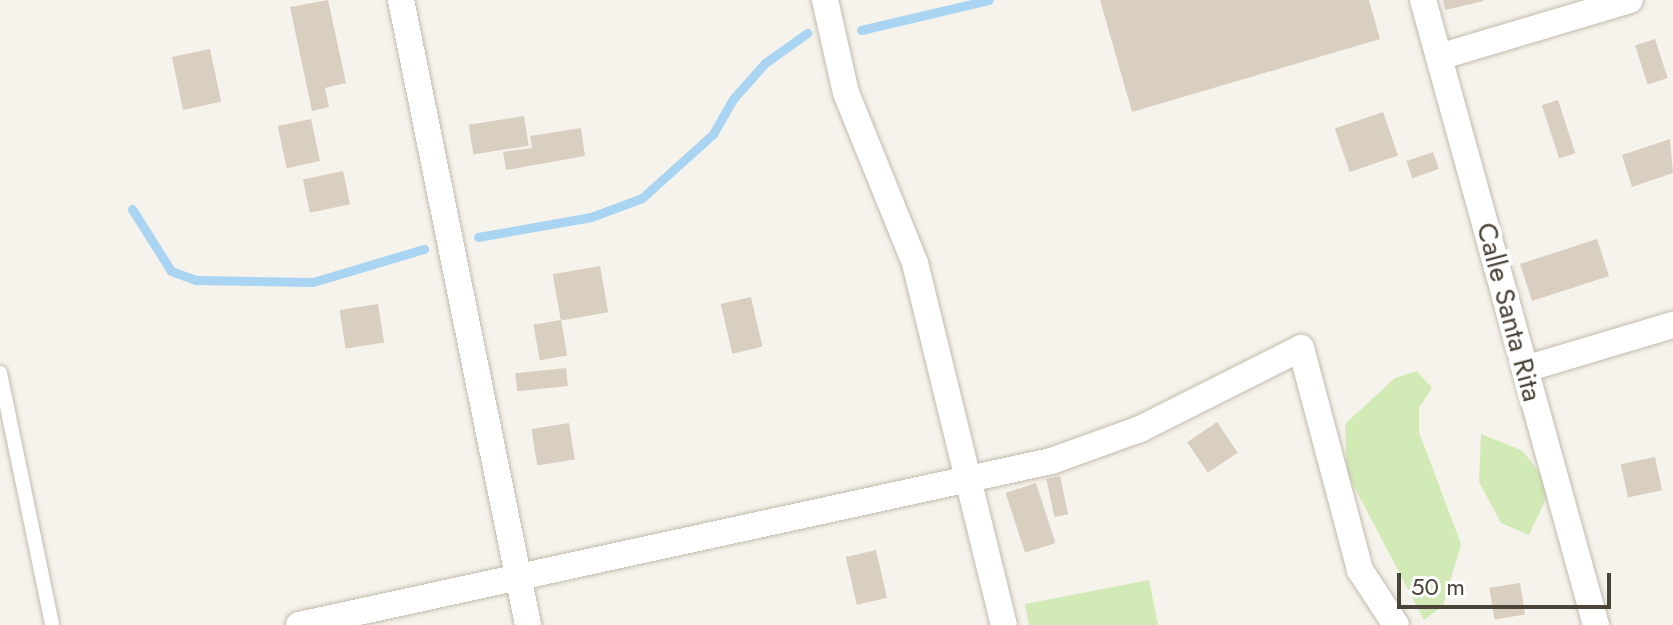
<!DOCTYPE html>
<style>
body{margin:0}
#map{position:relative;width:1673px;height:625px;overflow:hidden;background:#f6f3ec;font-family:Jost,sans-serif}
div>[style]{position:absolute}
.green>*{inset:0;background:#d2eab5}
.stream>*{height:9px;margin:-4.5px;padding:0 4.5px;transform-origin:4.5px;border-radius:4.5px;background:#a9d4f2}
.building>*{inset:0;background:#d8cfc1;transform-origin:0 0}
.roads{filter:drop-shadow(0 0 2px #c2bbae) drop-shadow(0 0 2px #c2bbae)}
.lane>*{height:14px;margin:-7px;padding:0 7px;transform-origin:7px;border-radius:7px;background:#fff}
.street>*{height:26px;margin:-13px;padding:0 13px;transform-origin:13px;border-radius:13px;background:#fff}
span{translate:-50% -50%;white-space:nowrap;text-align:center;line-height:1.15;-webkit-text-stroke:8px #fff;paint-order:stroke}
.street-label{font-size:28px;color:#4b4439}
.scale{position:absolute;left:1397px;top:573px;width:214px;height:36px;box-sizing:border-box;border:4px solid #4b4439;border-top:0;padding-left:10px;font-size:24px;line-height:28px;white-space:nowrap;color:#4b4439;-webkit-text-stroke:6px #fff;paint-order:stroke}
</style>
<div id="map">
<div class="green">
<div style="clip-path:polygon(1417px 371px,1432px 388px,1419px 408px,1419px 432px,1461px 544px,1443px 606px,1424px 620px,1347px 473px,1345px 424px,1395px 378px)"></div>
<div style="clip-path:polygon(1481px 434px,1523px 451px,1551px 488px,1529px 535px,1501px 523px,1479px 482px)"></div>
<div style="clip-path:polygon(1149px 580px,1158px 625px,1029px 625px,1025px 604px)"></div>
</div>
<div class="stream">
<div style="left:861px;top:30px;width:131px;rotate:-13.2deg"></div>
<div style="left:132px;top:209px;width:73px;rotate:57.8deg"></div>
<div style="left:171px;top:271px;width:27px;rotate:20deg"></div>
<div style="left:196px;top:280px;width:117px;rotate:1deg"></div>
<div style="left:313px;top:282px;width:116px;rotate:-16.6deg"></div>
<div style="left:478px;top:237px;width:115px;rotate:-10deg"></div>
<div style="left:591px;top:217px;width:54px;rotate:-20.4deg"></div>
<div style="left:642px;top:198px;width:96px;rotate:-42deg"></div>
<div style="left:713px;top:134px;width:40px;rotate:-60.3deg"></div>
<div style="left:733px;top:99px;width:48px;rotate:-48.4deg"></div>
<div style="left:765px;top:63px;width:52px;rotate:-35.5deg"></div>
</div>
<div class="building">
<div style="clip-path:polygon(328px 0,346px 83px,325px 88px,329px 107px,312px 111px,290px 7px)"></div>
<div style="clip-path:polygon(1100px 0,1369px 0,1380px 39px,1132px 112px)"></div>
<div style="clip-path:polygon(1443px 0,1483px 0,1484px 1px,1445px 10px)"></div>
<div style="left:1655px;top:39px;width:41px;height:21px;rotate:72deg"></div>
<div style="left:210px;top:49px;width:54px;height:39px;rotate:78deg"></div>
<div style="left:1558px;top:100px;width:56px;height:17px;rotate:72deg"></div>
<div style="left:1383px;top:112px;width:46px;height:51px;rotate:71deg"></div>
<div style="left:524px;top:116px;width:30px;height:56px;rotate:81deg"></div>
<div style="left:311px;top:119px;width:43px;height:34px;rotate:78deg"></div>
<div style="clip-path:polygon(581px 128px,585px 156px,506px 170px,503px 152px,532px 148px,530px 136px)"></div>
<div style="clip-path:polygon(1670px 139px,1673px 173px,1632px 187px,1622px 155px)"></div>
<div style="left:1433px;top:152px;width:18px;height:28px;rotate:71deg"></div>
<div style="left:343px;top:171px;width:34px;height:41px;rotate:78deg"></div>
<div style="left:1597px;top:239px;width:39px;height:81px;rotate:72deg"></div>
<div style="left:600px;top:266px;width:47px;height:48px;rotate:80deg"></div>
<div style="left:751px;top:297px;width:51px;height:31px;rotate:77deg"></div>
<div style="left:378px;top:304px;width:39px;height:39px;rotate:81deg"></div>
<div style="left:561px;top:320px;width:36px;height:28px;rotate:80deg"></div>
<div style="left:566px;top:368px;width:18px;height:51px;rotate:84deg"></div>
<div style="left:1217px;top:422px;width:37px;height:36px;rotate:56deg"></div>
<div style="left:569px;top:423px;width:37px;height:38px;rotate:81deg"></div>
<div style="left:1655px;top:457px;width:34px;height:35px;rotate:78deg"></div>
<div style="left:1060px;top:476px;width:39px;height:14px;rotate:78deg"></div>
<div style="left:1036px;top:483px;width:63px;height:32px;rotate:72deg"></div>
<div style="left:876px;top:550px;width:49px;height:31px;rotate:77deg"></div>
<div style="left:1520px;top:583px;width:32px;height:31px;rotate:81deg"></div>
</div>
<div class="roads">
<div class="lane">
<div style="left:0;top:373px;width:257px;rotate:78.3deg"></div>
</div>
<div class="street">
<div style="left:401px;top:0;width:638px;rotate:78.51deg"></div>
<div style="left:825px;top:0;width:95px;rotate:77.3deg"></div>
<div style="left:846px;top:93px;width:183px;rotate:67.9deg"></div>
<div style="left:915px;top:263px;width:373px;rotate:76.2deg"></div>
<div style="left:1423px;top:0;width:649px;rotate:74.53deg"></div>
<div style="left:1439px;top:57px;width:199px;rotate:-16.6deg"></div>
<div style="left:1525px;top:369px;width:154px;rotate:-16.6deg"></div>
<div style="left:299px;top:625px;width:770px;rotate:-12.3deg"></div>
<div style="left:1051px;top:461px;width:95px;rotate:-19.8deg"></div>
<div style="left:1140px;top:429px;width:180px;rotate:-26.7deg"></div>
<div style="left:1301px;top:348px;width:230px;rotate:75.1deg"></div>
<div style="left:1360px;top:570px;width:66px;rotate:56.8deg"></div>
</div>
</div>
<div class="street-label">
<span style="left:1509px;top:312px;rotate:75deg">Calle Santa Rita</span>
</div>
<div class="scale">50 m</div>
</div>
